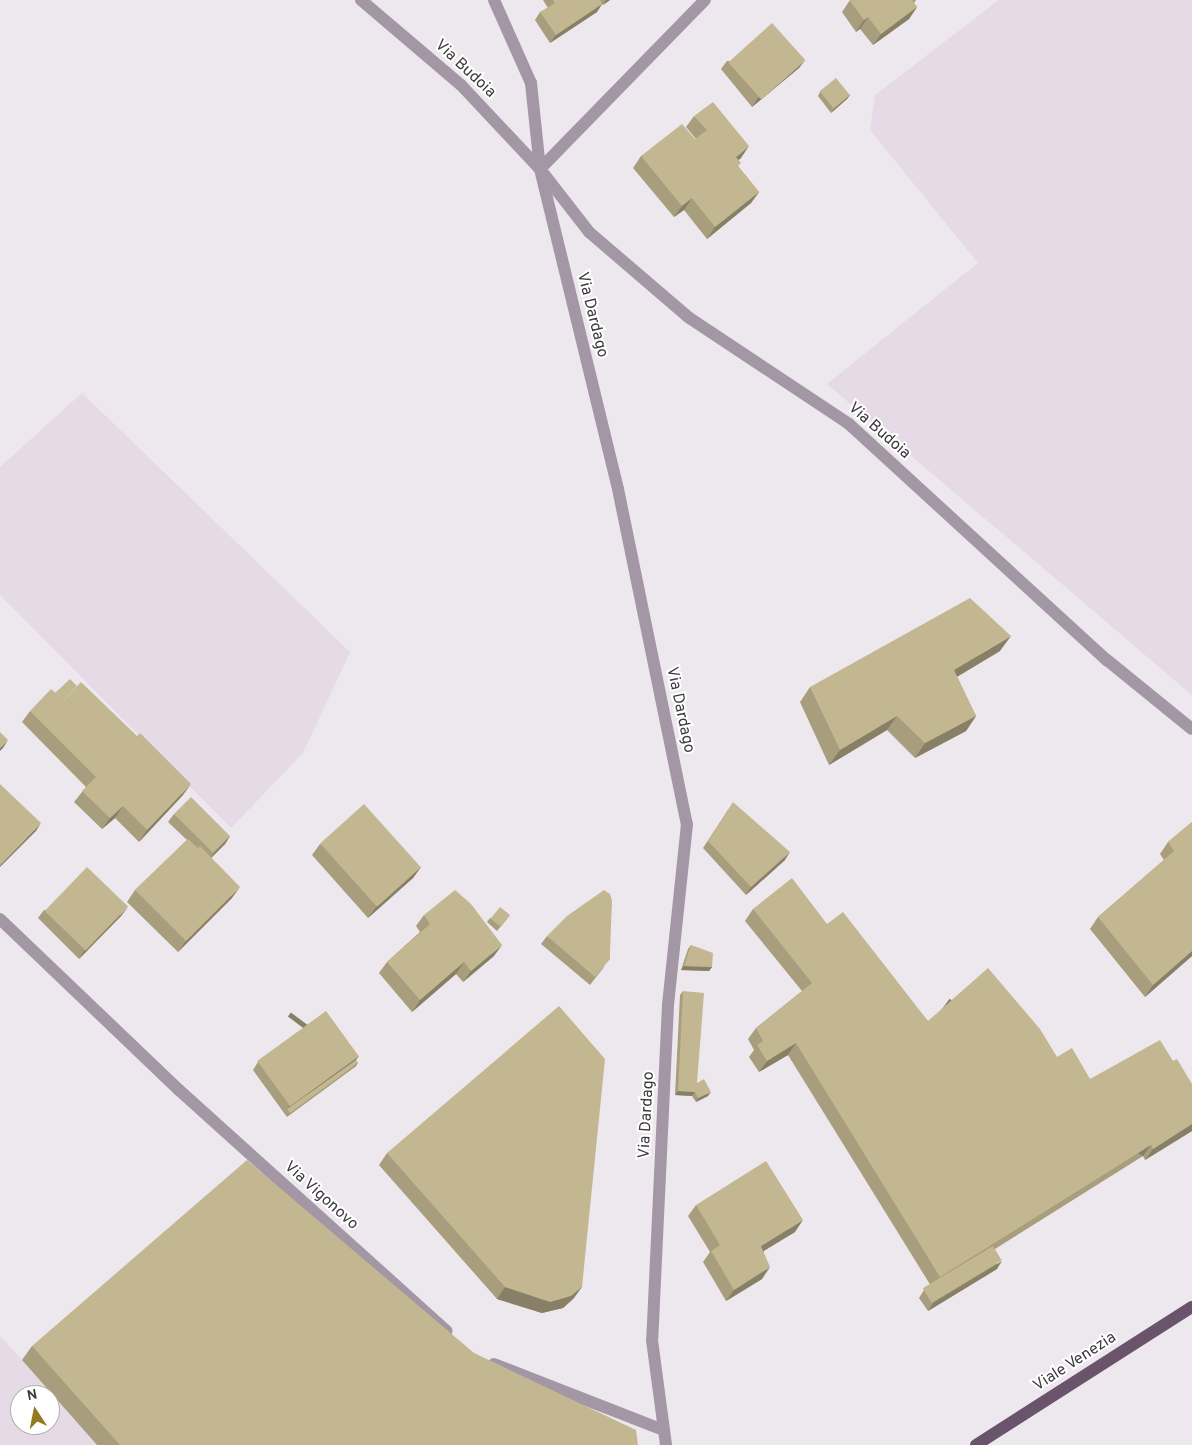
<!DOCTYPE html>
<style>
body{margin:0}
#map{position:relative;width:1192px;height:1445px;overflow:hidden;background:#ede8ed;font-family:Overpass,sans-serif}
div>[style]{position:absolute}
.built>*{inset:0;background:#e5dae5}
.minor>*{height:12px;margin:-6px;padding:0 6px;transform-origin:6px;border-radius:6px;background:#a497a5}
.major>*{height:12px;margin:-6px;padding:0 6px;transform-origin:6px;border-radius:6px;background:#6a546b}
.wall>*{inset:0;background:#a89d7d}
.shaded-wall>*{inset:0;background:#888066;transform-origin:0 0}
.building>*{inset:0;background:#c3b791;transform-origin:0 0}
span{translate:-50% -50%;white-space:nowrap;text-align:center;line-height:1.15;-webkit-text-stroke:4px #fff;paint-order:stroke}
.street-label{font-size:16px;color:#3d3b3d}
.north{position:absolute;left:10px;top:1385px;width:50px;height:50px;box-sizing:border-box;background:#fff;border:1px solid #b1b1b1;border-radius:50%;rotate:349deg;font-size:14px;font-weight:700;line-height:20px;text-align:center;color:#3d3b3d}
.north::after{content:'';display:block;margin:auto;width:18px;height:22px;background:#927a21;clip-path:polygon(50% 0,100% 100%,50% 72%,0 100%)}
</style>
<div id="map">
<div class="built">
<div style="clip-path:polygon(999px 0,1192px 0,1192px 695px,827px 384px,978px 263px,870px 130px,875px 95px)"></div>
<div style="clip-path:polygon(82px 393px,350px 652px,303px 753px,231px 828px,0 595px,0 467px)"></div>
<div style="clip-path:polygon(evenodd,0 1336px,22px 1360px,97px 1445px,0 1445px,0 1336px,20px 1395px,50px 1395px,50px 1425px,20px 1425px,20px 1395px)"></div>
</div>
<div class="minor">
<div style="left:361px;top:0;width:131px;rotate:40.4deg"></div>
<div style="left:461px;top:85px;width:115px;rotate:46.8deg"></div>
<div style="left:540px;top:169px;width:80px;rotate:52.1deg"></div>
<div style="left:589px;top:232px;width:130px;rotate:40.6deg"></div>
<div style="left:688px;top:317px;width:193px;rotate:33.6deg"></div>
<div style="left:849px;top:424px;width:350px;rotate:42.5deg"></div>
<div style="left:1107px;top:660px;width:109px;rotate:39.1deg"></div>
<div style="left:494px;top:0;width:91px;rotate:66deg"></div>
<div style="left:531px;top:83px;width:86px;rotate:84deg"></div>
<div style="left:540px;top:169px;width:329px;rotate:76.3deg"></div>
<div style="left:618px;top:489px;width:342px;rotate:78.4deg"></div>
<div style="left:687px;top:824px;width:182px;rotate:96deg"></div>
<div style="left:668px;top:1005px;width:335px;rotate:92.7deg"></div>
<div style="left:652px;top:1340px;width:106px;rotate:82.4deg"></div>
<div style="left:540px;top:169px;width:236px;rotate:-45.7deg"></div>
<div style="left:0;top:919px;width:248px;rotate:43.7deg"></div>
<div style="left:179px;top:1090px;width:360px;rotate:42deg"></div>
<div style="left:494px;top:1364px;width:181px;rotate:21.3deg"></div>
</div>
<div class="major">
<div style="left:976px;top:1445px;width:256px;rotate:-32.6deg"></div>
</div>
<div class="wall">
<div style="clip-path:polygon(543px 0,610px 0,603px 5px,602px 4px,597px 12px,550px 43px,535px 20px,540px 12px,548px 8px)"></div>
<div style="clip-path:polygon(850px 0,916px 0,914px 3px,917px 7px,909px 19px,873px 45px,860px 29px,856px 32px,842px 12px)"></div>
<div style="clip-path:polygon(805px 60px,799px 68px,752px 107px,721px 69px,727px 61px)"></div>
<div style="clip-path:polygon(820px 92px,850px 95px,847px 99px,831px 113px,818px 96px)"></div>
<div style="clip-path:polygon(694px 116px,741px 158px,738px 160px,738px 166px,759px 192px,751px 203px,707px 239px,684px 210px,674px 217px,633px 168px,641px 156px,696px 139px,686px 127px)"></div>
<div style="clip-path:polygon(1000px 651px,957px 677px,976px 716px,966px 731px,915px 758px,887px 730px,829px 765px,800px 702px,810px 687px)"></div>
<div style="clip-path:polygon(30px 711px,183px 795px,139px 842px,115px 818px,102px 829px,74px 802px,86px 787px,22px 722px)"></div>
<div style="clip-path:polygon(728px 810px,785px 860px,746px 895px,703px 848px)"></div>
<div style="clip-path:polygon(174px 814px,230px 836px,225px 844px,211px 858px,232px 898px,178px 952px,127px 902px,135px 890px,187px 840px,168px 822px)"></div>
<div style="clip-path:polygon(1192px 822px,1192px 956px,1145px 997px,1090px 929px,1098px 917px,1164px 860px,1160px 854px,1168px 842px)"></div>
<div style="clip-path:polygon(320px 844px,421px 867px,413px 878px,368px 918px,312px 855px)"></div>
<div style="clip-path:polygon(753px 909px,827px 924px,928px 1021px,1057px 1057px,1090px 1079px,1173px 1061px,1192px 1084px,1192px 1131px,1145px 1160px,1143px 1156px,995px 1249px,997px 1269px,928px 1311px,919px 1298px,924px 1290px,931px 1286px,788px 1055px,759px 1072px,749px 1057px,754px 1050px,748px 1039px,756px 1028px,802px 991px,745px 921px)"></div>
<div style="clip-path:polygon(44px 910px,122px 915px,79px 959px,38px 918px)"></div>
<div style="clip-path:polygon(424px 915px,494px 956px,463px 982px,456px 974px,412px 1012px,379px 973px,387px 962px,420px 932px,416px 926px)"></div>
<div style="clip-path:polygon(490px 918px,507px 919px,497px 931px,487px 922px)"></div>
<div style="clip-path:polygon(547px 936px,604px 967px,590px 985px,541px 944px)"></div>
<div style="clip-path:polygon(691px 945px,712px 967px,709px 971px,681px 970px,688px 949px)"></div>
<div style="clip-path:polygon(683px 991px,697px 1083px,708px 1096px,696px 1102px,692px 1096px,675px 1095px,680px 995px)"></div>
<div style="clip-path:polygon(359px 1056px,356px 1060px,355px 1067px,287px 1117px,253px 1070px,258px 1062px)"></div>
<div style="clip-path:polygon(387px 1153px,574px 1298px,563px 1308px,542px 1313px,497px 1299px,379px 1165px)"></div>
<div style="clip-path:polygon(696px 1205px,795px 1232px,764px 1251px,762px 1279px,726px 1301px,703px 1262px,710px 1252px,688px 1216px)"></div>
<div style="clip-path:polygon(32px 1346px,474px 1353px,638px 1445px,97px 1445px,22px 1360px)"></div>
</div>
<div class="shaded-wall">
<div style="clip-path:polygon(606px 0,610px 0,603px 5px)"></div>
<div style="clip-path:polygon(602px 4px,597px 12px,550px 43px,556px 35px)"></div>
<div style="clip-path:polygon(917px 7px,909px 19px,873px 45px,881px 34px)"></div>
<div style="clip-path:polygon(868px 17px,860px 29px,856px 32px,864px 20px)"></div>
<div style="clip-path:polygon(805px 60px,799px 68px,752px 107px,757px 99px)"></div>
<div style="clip-path:polygon(850px 95px,847px 99px,831px 113px,834px 109px)"></div>
<div style="clip-path:polygon(749px 146px,741px 158px,728px 169px,736px 157px)"></div>
<div style="clip-path:polygon(759px 192px,751px 203px,707px 239px,715px 227px)"></div>
<div style="clip-path:polygon(692px 198px,684px 210px,674px 217px,682px 206px)"></div>
<div style="clip-path:polygon(1011px 636px,1000px 651px,943px 685px,954px 670px)"></div>
<div style="clip-path:polygon(897px 716px,887px 730px,829px 765px,840px 750px)"></div>
<div style="clip-path:polygon(976px 716px,966px 731px,915px 758px,925px 743px)"></div>
<div style="clip-path:polygon(8px 740px,3px 748px,0 751px,0 748px)"></div>
<div style="clip-path:polygon(191px 784px,183px 795px,139px 842px,147px 830px)"></div>
<div style="clip-path:polygon(123px 806px,115px 818px,102px 829px,110px 818px)"></div>
<div style="clip-path:polygon(41px 823px,36px 831px,0 867px,0 865px)"></div>
<div style="clip-path:polygon(230px 836px,225px 844px,209px 860px,214px 853px)"></div>
<div style="clip-path:polygon(790px 852px,785px 860px,746px 895px,751px 887px)"></div>
<div style="clip-path:polygon(421px 867px,413px 878px,368px 918px,376px 907px)"></div>
<div style="clip-path:polygon(240px 887px,232px 898px,178px 952px,186px 941px)"></div>
<div style="clip-path:polygon(128px 907px,122px 915px,79px 959px,84px 951px)"></div>
<div style="clip-path:polygon(502px 945px,494px 956px,463px 982px,471px 971px)"></div>
<div style="clip-path:polygon(1192px 951px,1192px 956px,1145px 997px,1153px 985px)"></div>
<div style="clip-path:polygon(464px 962px,456px 974px,412px 1012px,420px 1000px)"></div>
<div style="clip-path:polygon(684px 966px,712px 967px,709px 971px,681px 970px)"></div>
<div style="clip-path:polygon(796px 1043px,788px 1055px,759px 1072px,767px 1061px)"></div>
<div style="clip-path:polygon(359px 1056px,353px 1064px,287px 1109px,290px 1105px)"></div>
<div style="left:358px;top:1063px;width:5px;height:84px;rotate:127deg"></div>
<div style="clip-path:polygon(678px 1091px,695px 1092px,692px 1096px,675px 1095px)"></div>
<div style="clip-path:polygon(711px 1092px,708px 1096px,696px 1102px,698px 1098px)"></div>
<div style="clip-path:polygon(1192px 1124px,1192px 1131px,1145px 1160px,1153px 1149px)"></div>
<div style="left:1151px;top:1145px;width:14px;height:249px;rotate:126deg"></div>
<div style="clip-path:polygon(803px 1220px,795px 1232px,753px 1257px,761px 1246px)"></div>
<div style="clip-path:polygon(1002px 1261px,997px 1269px,928px 1311px,933px 1303px)"></div>
<div style="clip-path:polygon(770px 1267px,762px 1279px,726px 1301px,734px 1290px)"></div>
<div style="clip-path:polygon(505px 1287px,582px 1287px,574px 1298px,563px 1308px,542px 1313px,497px 1299px)"></div>
</div>
<div class="building">
<div style="clip-path:polygon(553px 0,600px 0,602px 4px,556px 35px,540px 12px,555px 3px)"></div>
<div style="clip-path:polygon(850px 0,912px 0,917px 7px,881px 34px,868px 17px,864px 20px,850px 1px)"></div>
<div style="left:772px;top:23px;width:50px;height:59px;rotate:48deg"></div>
<div style="left:836px;top:78px;width:22px;height:21px;rotate:51deg"></div>
<div style="clip-path:polygon(713px 102px,749px 146px,736px 157px,741px 163px,738px 166px,759px 192px,715px 227px,692px 198px,682px 206px,641px 156px,682px 124px,695px 139px,707px 130px,694px 116px)"></div>
<div style="clip-path:polygon(970px 598px,1011px 636px,954px 670px,976px 716px,925px 743px,897px 716px,840px 750px,810px 687px)"></div>
<div style="clip-path:polygon(70px 679px,77px 686px,64px 700px,55px 693px)"></div>
<div style="clip-path:polygon(81px 682px,137px 736px,140px 733px,191px 784px,147px 830px,123px 806px,110px 818px,82px 791px,96px 777px,30px 711px,51px 689px,64px 700px)"></div>
<div style="clip-path:polygon(0 732px,8px 740px,0 748px)"></div>
<div style="clip-path:polygon(0 784px,41px 823px,0 865px)"></div>
<div style="left:191px;top:797px;width:55px;height:24px;rotate:45deg"></div>
<div style="clip-path:polygon(733px 802px,790px 852px,751px 887px,708px 841px)"></div>
<div style="left:364px;top:804px;width:85px;height:59px;rotate:48deg"></div>
<div style="clip-path:polygon(1192px 822px,1192px 951px,1153px 985px,1098px 917px,1174px 851px,1168px 842px)"></div>
<div style="clip-path:polygon(188px 839px,198px 848px,200px 846px,240px 887px,186px 941px,135px 890px)"></div>
<div style="left:87px;top:867px;width:57px;height:61px;rotate:44deg"></div>
<div style="clip-path:polygon(792px 878px,827px 924px,843px 912px,928px 1021px,988px 968px,1040px 1029px,1057px 1057px,1072px 1048px,1090px 1079px,1160px 1040px,1173px 1061px,1177px 1059px,1192px 1084px,1192px 1124px,1153px 1149px,1151px 1145px,940px 1277px,796px 1043px,767px 1061px,757px 1045px,763px 1041px,756px 1028px,812px 983px,753px 909px)"></div>
<div style="clip-path:polygon(455px 890px,471px 904px,502px 945px,471px 971px,464px 962px,420px 1000px,387px 962px,430px 924px,424px 915px)"></div>
<div style="clip-path:polygon(604px 890px,610px 894px,612px 901px,610px 952px,610px 959px,595px 977px,547px 936px,567px 916px)"></div>
<div style="left:500px;top:907px;width:13px;height:15px;rotate:39deg"></div>
<div style="clip-path:polygon(691px 945px,713px 953px,712px 967px,684px 966px)"></div>
<div style="clip-path:polygon(683px 991px,704px 993px,697px 1083px,704px 1079px,711px 1092px,698px 1098px,695px 1092px,678px 1091px)"></div>
<div style="clip-path:polygon(559px 1006px,605px 1059px,582px 1287px,571px 1296px,550px 1302px,505px 1287px,387px 1153px)"></div>
<div style="left:326px;top:1011px;width:56px;height:85px;rotate:54deg"></div>
<div style="clip-path:polygon(356px 1060px,358px 1063px,290px 1113px,287px 1109px)"></div>
<div style="clip-path:polygon(247px 1160px,474px 1353px,636px 1430px,638px 1445px,120px 1445px,32px 1346px)"></div>
<div style="clip-path:polygon(766px 1161px,803px 1220px,761px 1246px,770px 1267px,734px 1290px,711px 1251px,720px 1245px,696px 1205px)"></div>
<div style="left:993px;top:1246px;width:17px;height:82px;rotate:59deg"></div>
</div>
<div class="street-label">
<span style="left:465px;top:69px;rotate:43deg">Via Budoia</span>
<span style="left:592px;top:315px;rotate:76deg">Via Dardago</span>
<span style="left:879px;top:431px;rotate:41deg">Via Budoia</span>
<span style="left:680px;top:710px;rotate:78deg">Via Dardago</span>
<span style="left:647px;top:1115px;rotate:-87deg">Via Dardago</span>
<span style="left:321px;top:1196px;rotate:42deg">Via Vigonovo</span>
<span style="left:1075px;top:1362px;rotate:-33deg">Viale Venezia</span>
</div>
<div class="north">N</div>
</div>
